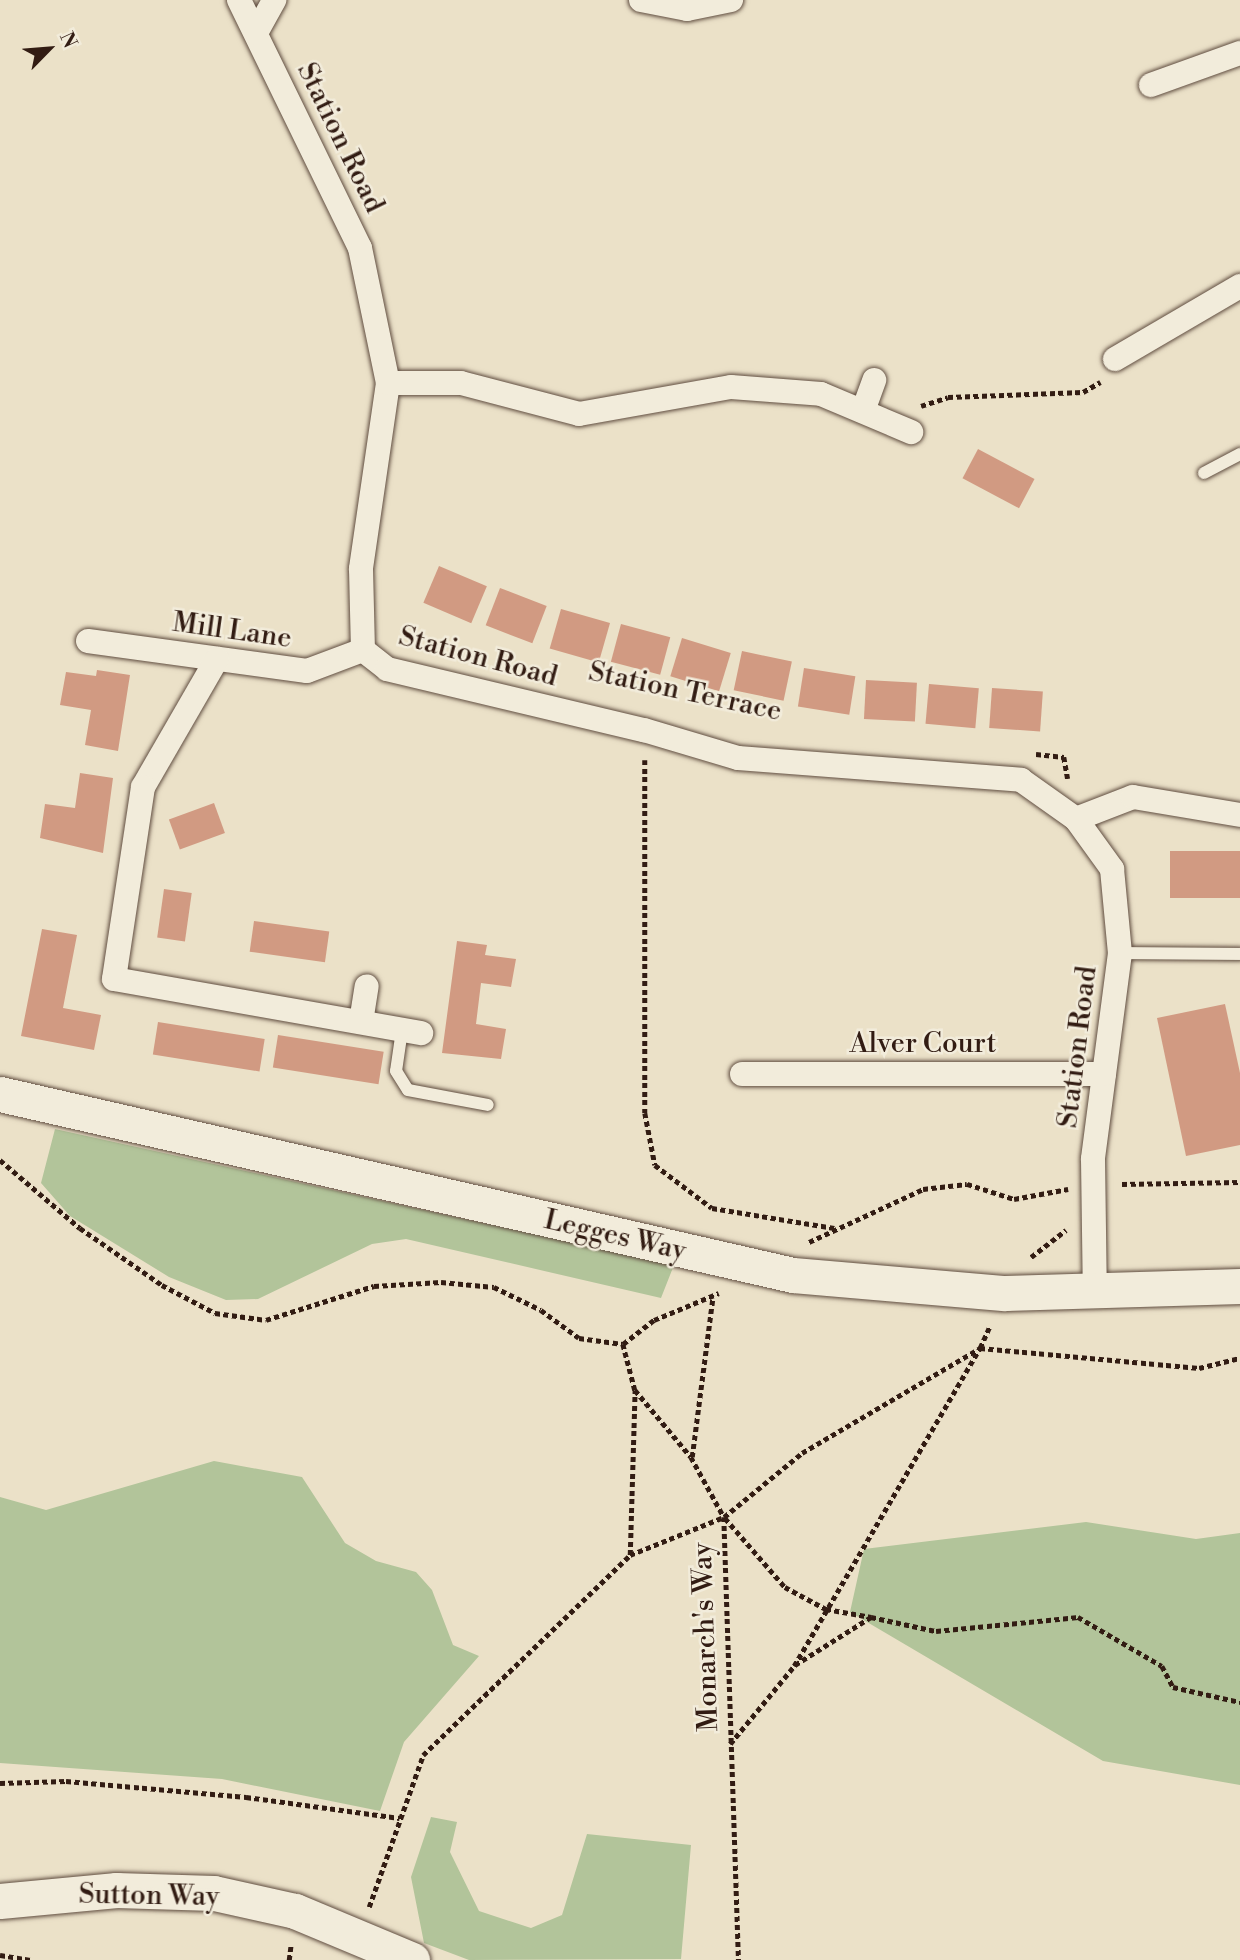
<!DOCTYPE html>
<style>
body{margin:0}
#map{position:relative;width:1240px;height:1960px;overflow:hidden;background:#ebe1c8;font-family:"Libre Bodoni",serif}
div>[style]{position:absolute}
.green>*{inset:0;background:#b2c49a}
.building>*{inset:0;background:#d19a82;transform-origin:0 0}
.path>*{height:4.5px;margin-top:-2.25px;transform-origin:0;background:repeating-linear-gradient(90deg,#321c13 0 5px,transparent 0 8.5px)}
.roads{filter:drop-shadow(0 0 2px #604d40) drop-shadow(0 0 2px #604d40)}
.lane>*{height:12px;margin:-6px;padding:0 6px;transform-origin:6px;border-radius:6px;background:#f2ecdb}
.street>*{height:24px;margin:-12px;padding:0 12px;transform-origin:12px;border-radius:12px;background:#f2ecdb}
.secondary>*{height:35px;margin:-17.5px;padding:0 17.5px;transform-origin:17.5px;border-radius:17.5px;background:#f2ecdb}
span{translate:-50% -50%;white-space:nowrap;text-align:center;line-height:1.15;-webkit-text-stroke:5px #f2ecdb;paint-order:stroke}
.street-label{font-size:28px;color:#321c13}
.north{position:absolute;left:14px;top:14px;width:70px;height:70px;-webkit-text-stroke:5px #f2ecdb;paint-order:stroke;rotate:65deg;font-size:19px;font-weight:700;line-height:28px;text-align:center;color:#321c13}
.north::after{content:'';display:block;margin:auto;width:24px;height:32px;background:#321c13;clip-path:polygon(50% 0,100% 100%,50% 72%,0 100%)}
</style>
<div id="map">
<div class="green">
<div style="clip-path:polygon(55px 1129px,674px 1265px,661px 1298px,406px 1239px,372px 1244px,258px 1299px,226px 1300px,169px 1277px,70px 1216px,41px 1183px)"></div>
<div style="clip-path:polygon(214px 1461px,302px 1477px,345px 1543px,376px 1561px,416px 1572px,432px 1590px,453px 1645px,479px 1656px,404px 1742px,380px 1811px,222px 1779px,0 1763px,0 1497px,46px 1510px)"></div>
<div style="clip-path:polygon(1086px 1522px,1196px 1539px,1240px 1533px,1240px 1785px,1103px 1761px,850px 1612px,864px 1549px)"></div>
<div style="clip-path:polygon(431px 1817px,457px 1822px,450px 1852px,479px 1911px,531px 1928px,562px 1915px,587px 1834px,691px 1845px,681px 1959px,469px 1960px,424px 1943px,411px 1877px)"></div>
</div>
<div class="building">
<div style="left:978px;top:449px;width:64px;height:33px;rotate:28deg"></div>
<div style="left:439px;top:566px;width:52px;height:40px;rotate:23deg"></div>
<div style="left:500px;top:588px;width:50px;height:40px;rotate:21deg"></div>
<div style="left:561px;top:609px;width:51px;height:41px;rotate:16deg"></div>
<div style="left:621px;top:624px;width:51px;height:39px;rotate:15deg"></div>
<div style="left:682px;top:638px;width:51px;height:40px;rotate:17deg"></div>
<div style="left:742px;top:651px;width:51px;height:40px;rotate:12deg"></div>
<div style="left:804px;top:668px;width:52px;height:39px;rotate:9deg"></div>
<div style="clip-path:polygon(97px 670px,130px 675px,118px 751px,85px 745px,91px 710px,60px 705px,66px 672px,96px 676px)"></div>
<div style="left:866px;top:680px;width:51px;height:39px;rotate:3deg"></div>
<div style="left:929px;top:684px;width:50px;height:40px;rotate:5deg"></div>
<div style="left:992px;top:688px;width:51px;height:40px;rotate:4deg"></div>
<div style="clip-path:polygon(80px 773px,113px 778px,103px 853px,40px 838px,45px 804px,75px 808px)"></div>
<div style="left:214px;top:803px;width:32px;height:48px;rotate:70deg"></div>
<div style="left:1170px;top:851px;width:70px;height:47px"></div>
<div style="left:164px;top:889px;width:28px;height:49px;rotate:8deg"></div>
<div style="left:254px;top:921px;width:76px;height:31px;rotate:8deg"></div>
<div style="clip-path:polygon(42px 929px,77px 935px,63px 1008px,101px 1015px,94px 1050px,21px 1036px)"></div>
<div style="clip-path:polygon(457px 941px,487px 945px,485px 955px,516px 959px,511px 987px,481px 983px,476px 1024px,506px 1029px,501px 1059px,442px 1053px)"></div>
<div style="clip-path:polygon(1225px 1004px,1240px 1073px,1240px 1145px,1186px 1156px,1157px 1018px)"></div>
<div style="left:158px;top:1022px;width:108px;height:33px;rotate:9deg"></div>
<div style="left:278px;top:1035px;width:107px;height:33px;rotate:9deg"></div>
</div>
<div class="path">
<div style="left:921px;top:406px;width:28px;rotate:-18deg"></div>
<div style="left:948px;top:397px;width:135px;rotate:-2.1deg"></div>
<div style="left:1083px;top:392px;width:20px;rotate:-30deg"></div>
<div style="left:1036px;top:754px;width:28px;rotate:6deg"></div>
<div style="left:1064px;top:757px;width:22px;rotate:80deg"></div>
<div style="left:645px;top:760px;width:353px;rotate:90deg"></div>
<div style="left:645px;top:1113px;width:53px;rotate:79.1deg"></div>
<div style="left:655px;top:1165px;width:71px;rotate:37deg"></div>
<div style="left:712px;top:1208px;width:124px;rotate:9.3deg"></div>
<div style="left:0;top:1160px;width:105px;rotate:40.4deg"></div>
<div style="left:80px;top:1228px;width:100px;rotate:34.8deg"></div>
<div style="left:162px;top:1285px;width:60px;rotate:27.8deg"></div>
<div style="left:215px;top:1313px;width:51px;rotate:7.8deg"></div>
<div style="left:266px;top:1320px;width:113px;rotate:-17.5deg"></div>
<div style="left:374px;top:1286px;width:67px;rotate:-3.4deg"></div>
<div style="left:441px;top:1282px;width:53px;rotate:5.4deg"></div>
<div style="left:494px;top:1287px;width:52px;rotate:26.1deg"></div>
<div style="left:541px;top:1310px;width:47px;rotate:36.4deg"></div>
<div style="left:579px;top:1338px;width:44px;rotate:7.8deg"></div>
<div style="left:623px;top:1344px;width:39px;rotate:-38deg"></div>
<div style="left:654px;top:1320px;width:70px;rotate:-22.6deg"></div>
<div style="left:1122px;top:1184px;width:118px;rotate:-1deg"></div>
<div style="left:809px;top:1242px;width:126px;rotate:-24.9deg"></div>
<div style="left:923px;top:1189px;width:44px;rotate:-6.5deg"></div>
<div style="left:967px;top:1184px;width:49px;rotate:17.7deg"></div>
<div style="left:1014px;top:1199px;width:55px;rotate:-10.5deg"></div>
<div style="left:1031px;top:1257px;width:44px;rotate:-37.6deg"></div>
<div style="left:623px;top:1344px;width:48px;rotate:75.4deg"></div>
<div style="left:635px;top:1390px;width:87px;rotate:50.1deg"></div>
<div style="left:691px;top:1457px;width:68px;rotate:61.2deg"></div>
<div style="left:724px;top:1517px;width:443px;rotate:88.1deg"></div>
<div style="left:692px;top:1457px;width:162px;rotate:-82.6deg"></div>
<div style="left:725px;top:1518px;width:91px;rotate:49deg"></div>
<div style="left:785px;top:1587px;width:47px;rotate:28.2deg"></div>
<div style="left:826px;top:1609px;width:46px;rotate:10.1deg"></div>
<div style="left:630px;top:1555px;width:101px;rotate:-22deg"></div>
<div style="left:724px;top:1517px;width:101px;rotate:-39.4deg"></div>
<div style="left:802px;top:1453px;width:207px;rotate:-30.5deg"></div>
<div style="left:980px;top:1348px;width:24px;rotate:-66deg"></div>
<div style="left:795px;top:1665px;width:90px;rotate:-32.3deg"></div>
<div style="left:871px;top:1617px;width:66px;rotate:12.2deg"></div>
<div style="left:936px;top:1631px;width:143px;rotate:-5.6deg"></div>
<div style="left:1078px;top:1617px;width:97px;rotate:30.3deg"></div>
<div style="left:1162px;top:1666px;width:24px;rotate:62deg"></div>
<div style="left:1173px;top:1687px;width:69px;rotate:12.6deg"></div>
<div style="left:730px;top:1744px;width:101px;rotate:-50.6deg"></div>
<div style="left:794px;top:1666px;width:368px;rotate:-59.7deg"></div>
<div style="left:980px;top:1348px;width:220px;rotate:5.2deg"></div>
<div style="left:1199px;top:1368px;width:42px;rotate:-13.7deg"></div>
<div style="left:0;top:1783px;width:66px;rotate:-1.7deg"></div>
<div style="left:66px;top:1781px;width:181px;rotate:5.1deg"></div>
<div style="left:246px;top:1797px;width:155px;rotate:7.8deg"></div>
<div style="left:369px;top:1907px;width:161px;rotate:-70.4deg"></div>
<div style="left:423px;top:1755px;width:288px;rotate:-44deg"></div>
<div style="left:630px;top:1555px;width:165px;rotate:-88.3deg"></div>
<div style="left:0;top:1955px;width:31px;rotate:9deg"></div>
<div style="left:289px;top:1960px;width:16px;rotate:-83deg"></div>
</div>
<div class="roads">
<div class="lane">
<div style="left:1204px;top:473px;width:41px;rotate:-27.8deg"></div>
<div style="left:1120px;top:953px;width:120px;rotate:0.5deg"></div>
<div style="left:402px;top:1030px;width:41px;rotate:98.3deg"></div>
<div style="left:396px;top:1071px;width:22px;rotate:58deg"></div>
<div style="left:408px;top:1090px;width:81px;rotate:10.6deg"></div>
</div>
<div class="street">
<div style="left:239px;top:0;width:276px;rotate:64deg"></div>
<div style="left:360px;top:248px;width:138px;rotate:78.3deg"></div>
<div style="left:388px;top:383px;width:188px;rotate:98.3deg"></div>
<div style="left:361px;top:569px;width:81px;rotate:88.6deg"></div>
<div style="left:363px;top:650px;width:31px;rotate:38deg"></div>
<div style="left:387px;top:669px;width:264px;rotate:13.4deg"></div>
<div style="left:644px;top:730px;width:98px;rotate:16.6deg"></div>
<div style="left:738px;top:758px;width:284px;rotate:4.4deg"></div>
<div style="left:1021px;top:780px;width:67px;rotate:35.3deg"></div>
<div style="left:1076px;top:819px;width:62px;rotate:54.2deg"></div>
<div style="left:1112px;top:869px;width:84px;rotate:84.6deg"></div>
<div style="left:1120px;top:953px;width:208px;rotate:97.5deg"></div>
<div style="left:1093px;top:1159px;width:136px;rotate:89.2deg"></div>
<div style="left:641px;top:0;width:47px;rotate:11.1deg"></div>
<div style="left:687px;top:9px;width:45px;rotate:-11.6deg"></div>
<div style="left:256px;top:33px;width:38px;rotate:-61deg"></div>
<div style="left:1151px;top:85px;width:95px;rotate:-19.8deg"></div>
<div style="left:1115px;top:359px;width:145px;rotate:-30.3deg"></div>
<div style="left:388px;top:383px;width:73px"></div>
<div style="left:461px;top:383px;width:122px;rotate:14.7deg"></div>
<div style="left:579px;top:414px;width:154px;rotate:-10.1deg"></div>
<div style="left:731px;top:387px;width:90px;rotate:4.4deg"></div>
<div style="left:821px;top:394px;width:98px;rotate:22.9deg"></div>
<div style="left:863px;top:411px;width:33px;rotate:-70deg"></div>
<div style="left:88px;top:641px;width:221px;rotate:7.8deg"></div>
<div style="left:307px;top:671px;width:60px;rotate:-20.6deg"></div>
<div style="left:217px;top:659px;width:148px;rotate:120deg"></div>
<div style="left:143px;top:787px;width:194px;rotate:98.6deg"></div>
<div style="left:114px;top:979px;width:312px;rotate:10deg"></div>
<div style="left:1076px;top:819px;width:61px;rotate:-21.1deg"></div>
<div style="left:1133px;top:797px;width:109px;rotate:9.5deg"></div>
<div style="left:361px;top:1022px;width:36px;rotate:-81deg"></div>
<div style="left:742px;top:1074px;width:362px"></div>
</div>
<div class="secondary">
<div style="left:0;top:1094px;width:813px;rotate:12.86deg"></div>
<div style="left:793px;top:1275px;width:213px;rotate:4.9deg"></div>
<div style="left:1005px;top:1293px;width:235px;rotate:-1.7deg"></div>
<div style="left:0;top:1901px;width:117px;rotate:-5.4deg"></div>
<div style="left:116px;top:1890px;width:98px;rotate:1.8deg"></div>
<div style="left:214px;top:1893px;width:83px;rotate:12.5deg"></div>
<div style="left:295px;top:1911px;width:127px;rotate:22.7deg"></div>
</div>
</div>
<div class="street-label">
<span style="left:340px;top:138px;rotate:64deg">Station Road</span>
<span style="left:232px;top:631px;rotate:8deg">Mill Lane</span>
<span style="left:478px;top:657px;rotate:15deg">Station Road</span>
<span style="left:685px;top:692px;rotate:12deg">Station Terrace</span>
<span style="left:923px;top:1044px">Alver Court</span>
<span style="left:1078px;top:1047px;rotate:-83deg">Station Road</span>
<span style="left:615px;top:1236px;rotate:13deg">Legges Way</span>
<span style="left:706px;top:1637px;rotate:-92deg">Monarch's Way</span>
<span style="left:149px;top:1896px;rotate:1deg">Sutton Way</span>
</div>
<div class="north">N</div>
</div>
